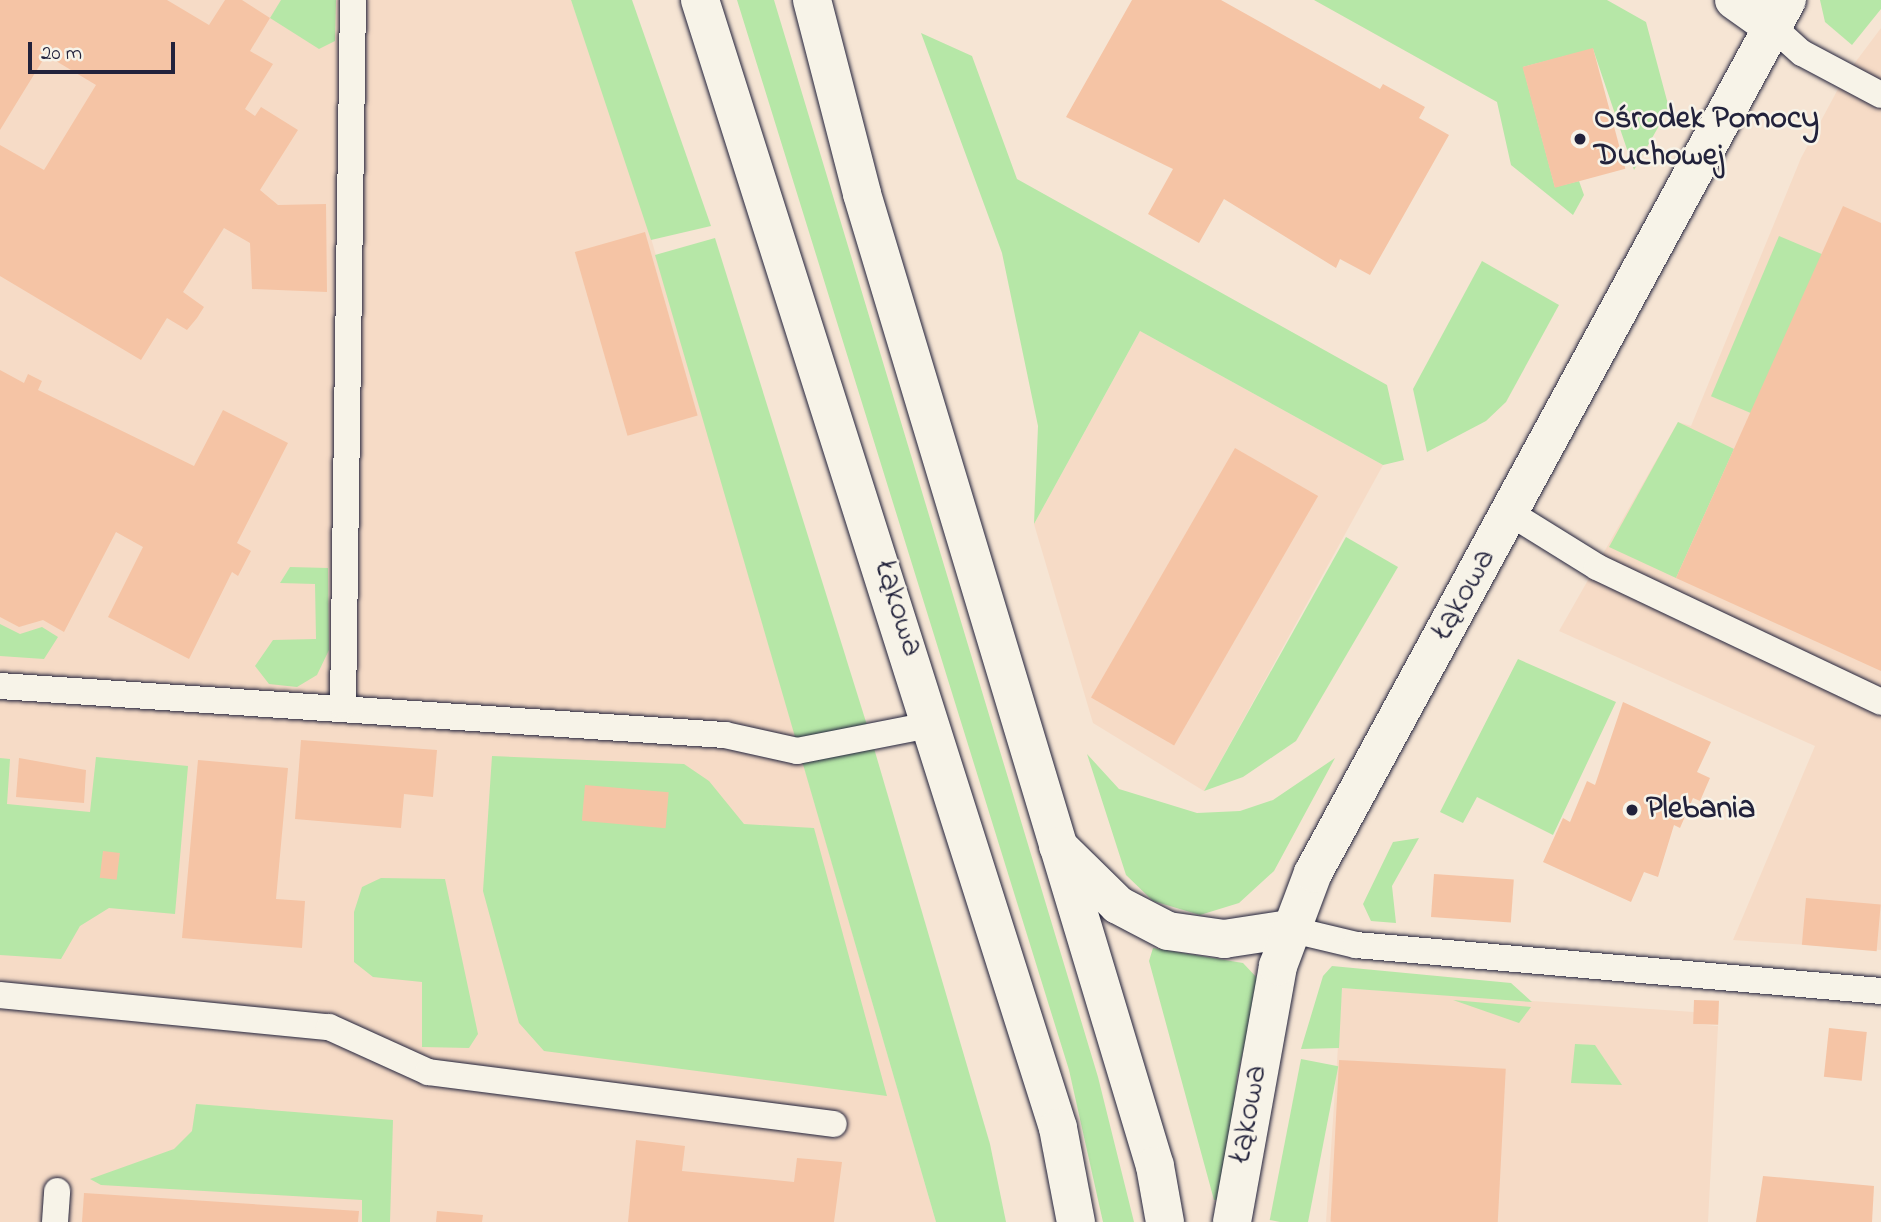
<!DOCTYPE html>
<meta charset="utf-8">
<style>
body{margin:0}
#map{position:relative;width:1881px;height:1222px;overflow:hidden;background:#f6e5d4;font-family:"Indie Flower",sans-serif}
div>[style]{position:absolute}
.built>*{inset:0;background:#f6dbc6}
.green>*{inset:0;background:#b6e7a7;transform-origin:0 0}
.building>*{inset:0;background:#f5c4a5;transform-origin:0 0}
.roads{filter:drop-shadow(0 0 2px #22223b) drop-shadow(0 0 2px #22223b)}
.lane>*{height:26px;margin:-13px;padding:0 13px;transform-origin:13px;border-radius:13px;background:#f7f3e8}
.secondary>*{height:38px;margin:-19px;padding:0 19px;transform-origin:19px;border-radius:19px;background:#f7f3e8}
.dots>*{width:19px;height:19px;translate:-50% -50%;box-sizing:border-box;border:4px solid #f7f3e8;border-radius:50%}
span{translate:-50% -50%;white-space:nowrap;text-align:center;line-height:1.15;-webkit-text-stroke:5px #f7f3e8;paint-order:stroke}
.poi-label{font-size:32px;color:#22223b;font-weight:700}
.left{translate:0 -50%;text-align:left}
.street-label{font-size:32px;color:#22223b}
.scale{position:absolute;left:28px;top:42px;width:147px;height:32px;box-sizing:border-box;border:4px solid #22223b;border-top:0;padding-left:9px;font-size:21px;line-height:24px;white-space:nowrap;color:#22223b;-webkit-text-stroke:5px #f7f3e8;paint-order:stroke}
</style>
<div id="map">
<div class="built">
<div style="clip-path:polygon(0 0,571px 0,635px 183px,936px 1222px,0 1222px)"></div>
<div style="clip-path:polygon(1881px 28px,1881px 950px,1733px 940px,1815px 746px,1559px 631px,1678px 422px,1691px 426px,1801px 158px,1845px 76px)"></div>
<div style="clip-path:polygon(1140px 331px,1383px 465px,1204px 791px,1093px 723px,1034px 524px)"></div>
<div style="clip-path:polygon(1342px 988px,1694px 1012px,1694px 1024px,1718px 1026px,1708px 1222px,1326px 1222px)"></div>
</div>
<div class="green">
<div style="clip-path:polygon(281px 0,336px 0,335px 41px,319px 49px,270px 18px)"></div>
<div style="clip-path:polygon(571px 0,632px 0,711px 226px,651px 240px)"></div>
<div style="clip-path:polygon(737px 0,774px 0,1098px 1077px,1134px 1222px,1103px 1222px,1069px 1070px)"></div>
<div style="clip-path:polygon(1314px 0,1607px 0,1646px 22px,1669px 108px,1634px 170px,1593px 49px,1523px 67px,1555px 187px,1579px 181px,1584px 195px,1573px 215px,1511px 165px,1497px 102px)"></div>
<div style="clip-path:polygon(1820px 0,1881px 0,1881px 9px,1852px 45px,1825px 22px)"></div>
<div style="clip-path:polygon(921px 33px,972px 56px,1017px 179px,1387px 385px,1404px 460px,1383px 465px,1140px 331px,1034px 524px,1038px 426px,1002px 253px)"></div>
<div style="left:1779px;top:236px;width:47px;height:174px;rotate:23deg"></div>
<div style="clip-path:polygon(715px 238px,871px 738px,990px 1144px,1006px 1222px,936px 1222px,655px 255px)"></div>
<div style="clip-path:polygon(1482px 261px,1559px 305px,1506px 402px,1486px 421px,1427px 452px,1413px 389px)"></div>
<div style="clip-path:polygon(1678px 422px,1734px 449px,1676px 578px,1609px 547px)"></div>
<div style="clip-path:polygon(1346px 537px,1398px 567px,1296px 741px,1243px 777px,1204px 791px)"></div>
<div style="clip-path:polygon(290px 567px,328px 568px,329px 650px,317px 675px,297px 687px,269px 684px,255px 666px,273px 640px,316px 639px,315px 584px,280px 583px)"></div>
<div style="clip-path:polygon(0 624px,20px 634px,42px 627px,58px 637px,44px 659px,0 656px)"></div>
<div style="clip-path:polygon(1518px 659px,1616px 702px,1553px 835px,1477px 797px,1463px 823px,1440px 812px)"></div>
<div style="clip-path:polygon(1087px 754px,1119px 789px,1197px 813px,1240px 811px,1273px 800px,1335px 758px,1274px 871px,1239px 903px,1200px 915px,1153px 901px,1126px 875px)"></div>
<div style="clip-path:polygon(492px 756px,684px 764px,709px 781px,744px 824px,814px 828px,887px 1096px,544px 1051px,519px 1023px,483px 891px)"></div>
<div style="clip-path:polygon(96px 757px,188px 766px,175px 914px,109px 908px,80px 926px,61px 959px,0 955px,0 758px,10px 759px,7px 804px,90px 812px)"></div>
<div style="clip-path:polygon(1419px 838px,1392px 886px,1396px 923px,1371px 921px,1363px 904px,1393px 842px)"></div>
<div style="clip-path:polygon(381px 878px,445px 879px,478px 1034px,469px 1048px,422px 1047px,422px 982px,373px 977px,354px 962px,354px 912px,362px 887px)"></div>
<div style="clip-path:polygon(1153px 948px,1243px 963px,1260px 981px,1237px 1077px,1224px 1200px,1214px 1200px,1149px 961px)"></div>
<div style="clip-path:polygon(1332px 966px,1511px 983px,1532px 1002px,1342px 988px,1339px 1048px,1301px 1049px,1323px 976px)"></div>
<div style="clip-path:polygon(1453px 1000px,1531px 1007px,1519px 1023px)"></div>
<div style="clip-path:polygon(1575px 1044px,1595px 1045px,1622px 1085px,1571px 1083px)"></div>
<div style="left:1301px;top:1059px;width:38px;height:164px;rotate:11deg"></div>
<div style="clip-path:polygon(196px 1104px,393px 1120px,390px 1222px,362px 1222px,362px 1200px,101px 1185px,90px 1179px,174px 1149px,192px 1131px)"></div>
</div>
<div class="building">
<div style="clip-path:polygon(0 0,167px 0,209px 25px,225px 0,242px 0,270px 18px,250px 51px,273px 64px,245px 109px,255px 116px,261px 107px,298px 130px,260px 190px,278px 205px,326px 204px,327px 292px,252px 289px,250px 243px,224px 228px,183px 292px,204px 307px,197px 318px,187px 330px,167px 318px,141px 360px,0 276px,0 145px,44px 170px,96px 85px,46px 55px,0 130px)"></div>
<div style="clip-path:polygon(1132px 0,1221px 0,1380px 89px,1383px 84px,1425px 107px,1419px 118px,1449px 135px,1370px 275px,1340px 259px,1336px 268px,1224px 199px,1199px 243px,1148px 214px,1173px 169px,1066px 117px)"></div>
<div style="left:1593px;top:48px;width:125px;height:73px;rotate:75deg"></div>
<div style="clip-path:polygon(1843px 206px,1881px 223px,1881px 671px,1676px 578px)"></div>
<div style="left:645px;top:232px;width:191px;height:73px;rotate:74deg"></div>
<div style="clip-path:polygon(0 370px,24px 383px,28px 374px,42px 381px,38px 390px,194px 466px,223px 410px,288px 443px,237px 543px,251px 551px,238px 576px,232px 572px,189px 659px,108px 617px,143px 547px,116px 532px,64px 632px,43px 620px,19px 627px,0 617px)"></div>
<div style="left:1235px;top:448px;width:96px;height:288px;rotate:30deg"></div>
<div style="clip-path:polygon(1623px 702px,1711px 742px,1697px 772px,1710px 778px,1700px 801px,1693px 798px,1680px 828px,1674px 825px,1658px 877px,1644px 872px,1631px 902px,1543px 862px,1563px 818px,1570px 822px,1587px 781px,1595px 785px)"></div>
<div style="clip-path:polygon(301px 740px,437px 750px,433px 797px,404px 794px,401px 828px,295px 819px)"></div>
<div style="clip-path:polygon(19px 758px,86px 770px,84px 803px,16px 797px)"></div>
<div style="clip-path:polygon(198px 760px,288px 768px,276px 899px,305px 901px,302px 948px,182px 938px)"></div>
<div style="left:585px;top:785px;width:84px;height:36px;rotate:5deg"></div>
<div style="left:103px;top:851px;width:17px;height:27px;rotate:7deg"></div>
<div style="left:1434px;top:874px;width:80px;height:43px;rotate:4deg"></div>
<div style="left:1806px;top:898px;width:75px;height:47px;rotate:5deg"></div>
<div style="left:1694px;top:1000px;width:25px;height:24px;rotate:2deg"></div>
<div style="left:1829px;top:1028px;width:38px;height:49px;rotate:6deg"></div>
<div style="left:1339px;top:1060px;width:167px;height:162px;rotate:3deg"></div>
<div style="clip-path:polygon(636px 1140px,685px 1146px,682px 1171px,794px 1182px,797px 1158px,842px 1162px,834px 1222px,628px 1222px)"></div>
<div style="clip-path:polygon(1763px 1176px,1874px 1186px,1872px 1222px,1756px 1222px)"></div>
<div style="clip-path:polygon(84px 1193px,359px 1211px,358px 1222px,82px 1222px)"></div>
<div style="clip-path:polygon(437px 1211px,483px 1215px,482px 1222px,436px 1222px)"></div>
</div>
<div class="roads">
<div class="lane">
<div style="left:1775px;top:29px;width:36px;rotate:42deg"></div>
<div style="left:1802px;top:53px;width:89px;rotate:28deg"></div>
<div style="left:1510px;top:513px;width:102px;rotate:31.8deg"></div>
<div style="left:1597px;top:567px;width:314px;rotate:25.4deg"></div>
<div style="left:0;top:686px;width:727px;rotate:3.87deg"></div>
<div style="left:725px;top:735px;width:74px;rotate:12.5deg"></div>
<div style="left:797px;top:751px;width:140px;rotate:-11.1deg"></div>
<div style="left:343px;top:706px;width:706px;rotate:-89.19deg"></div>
<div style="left:1289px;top:929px;width:69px;rotate:13.4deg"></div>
<div style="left:1356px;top:945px;width:527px;rotate:5.01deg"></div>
<div style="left:0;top:995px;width:331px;rotate:5.6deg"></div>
<div style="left:329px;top:1027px;width:109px;rotate:24.4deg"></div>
<div style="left:428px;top:1072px;width:409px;rotate:7.3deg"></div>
<div style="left:55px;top:1222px;width:31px;rotate:-86deg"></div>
</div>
<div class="secondary">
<div style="left:700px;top:0;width:1183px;rotate:72.39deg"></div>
<div style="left:1058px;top:1128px;width:96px;rotate:79.2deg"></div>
<div style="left:812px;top:0;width:200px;rotate:75.5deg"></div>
<div style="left:862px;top:194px;width:1015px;rotate:73.23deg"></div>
<div style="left:1155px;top:1166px;width:57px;rotate:79.9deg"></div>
<div style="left:1734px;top:0;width:50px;rotate:35.3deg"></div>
<div style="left:1058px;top:846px;width:84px;rotate:44.5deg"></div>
<div style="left:1118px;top:905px;width:56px;rotate:27.5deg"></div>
<div style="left:1168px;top:931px;width:57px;rotate:8.1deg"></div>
<div style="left:1224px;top:939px;width:66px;rotate:-8.7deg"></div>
<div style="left:1232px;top:1222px;width:260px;rotate:-79.8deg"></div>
<div style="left:1278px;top:966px;width:99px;rotate:-69.4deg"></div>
<div style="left:1313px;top:873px;width:993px;rotate:-61.5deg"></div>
</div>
</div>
<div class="dots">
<div style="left:1580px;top:139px;background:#22223b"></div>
<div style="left:1632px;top:810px;background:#22223b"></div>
</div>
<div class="poi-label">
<span class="left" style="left:1594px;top:139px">Ośrodek Pomocy<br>Duchowej</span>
<span class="left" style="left:1646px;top:810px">Plebania</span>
</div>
<div class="street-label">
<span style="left:1465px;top:595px;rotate:-61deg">Łąkowa</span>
<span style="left:897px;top:609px;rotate:72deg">Łąkowa</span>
<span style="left:1250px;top:1114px;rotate:-80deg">Łąkowa</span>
</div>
<div class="scale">20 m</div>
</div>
